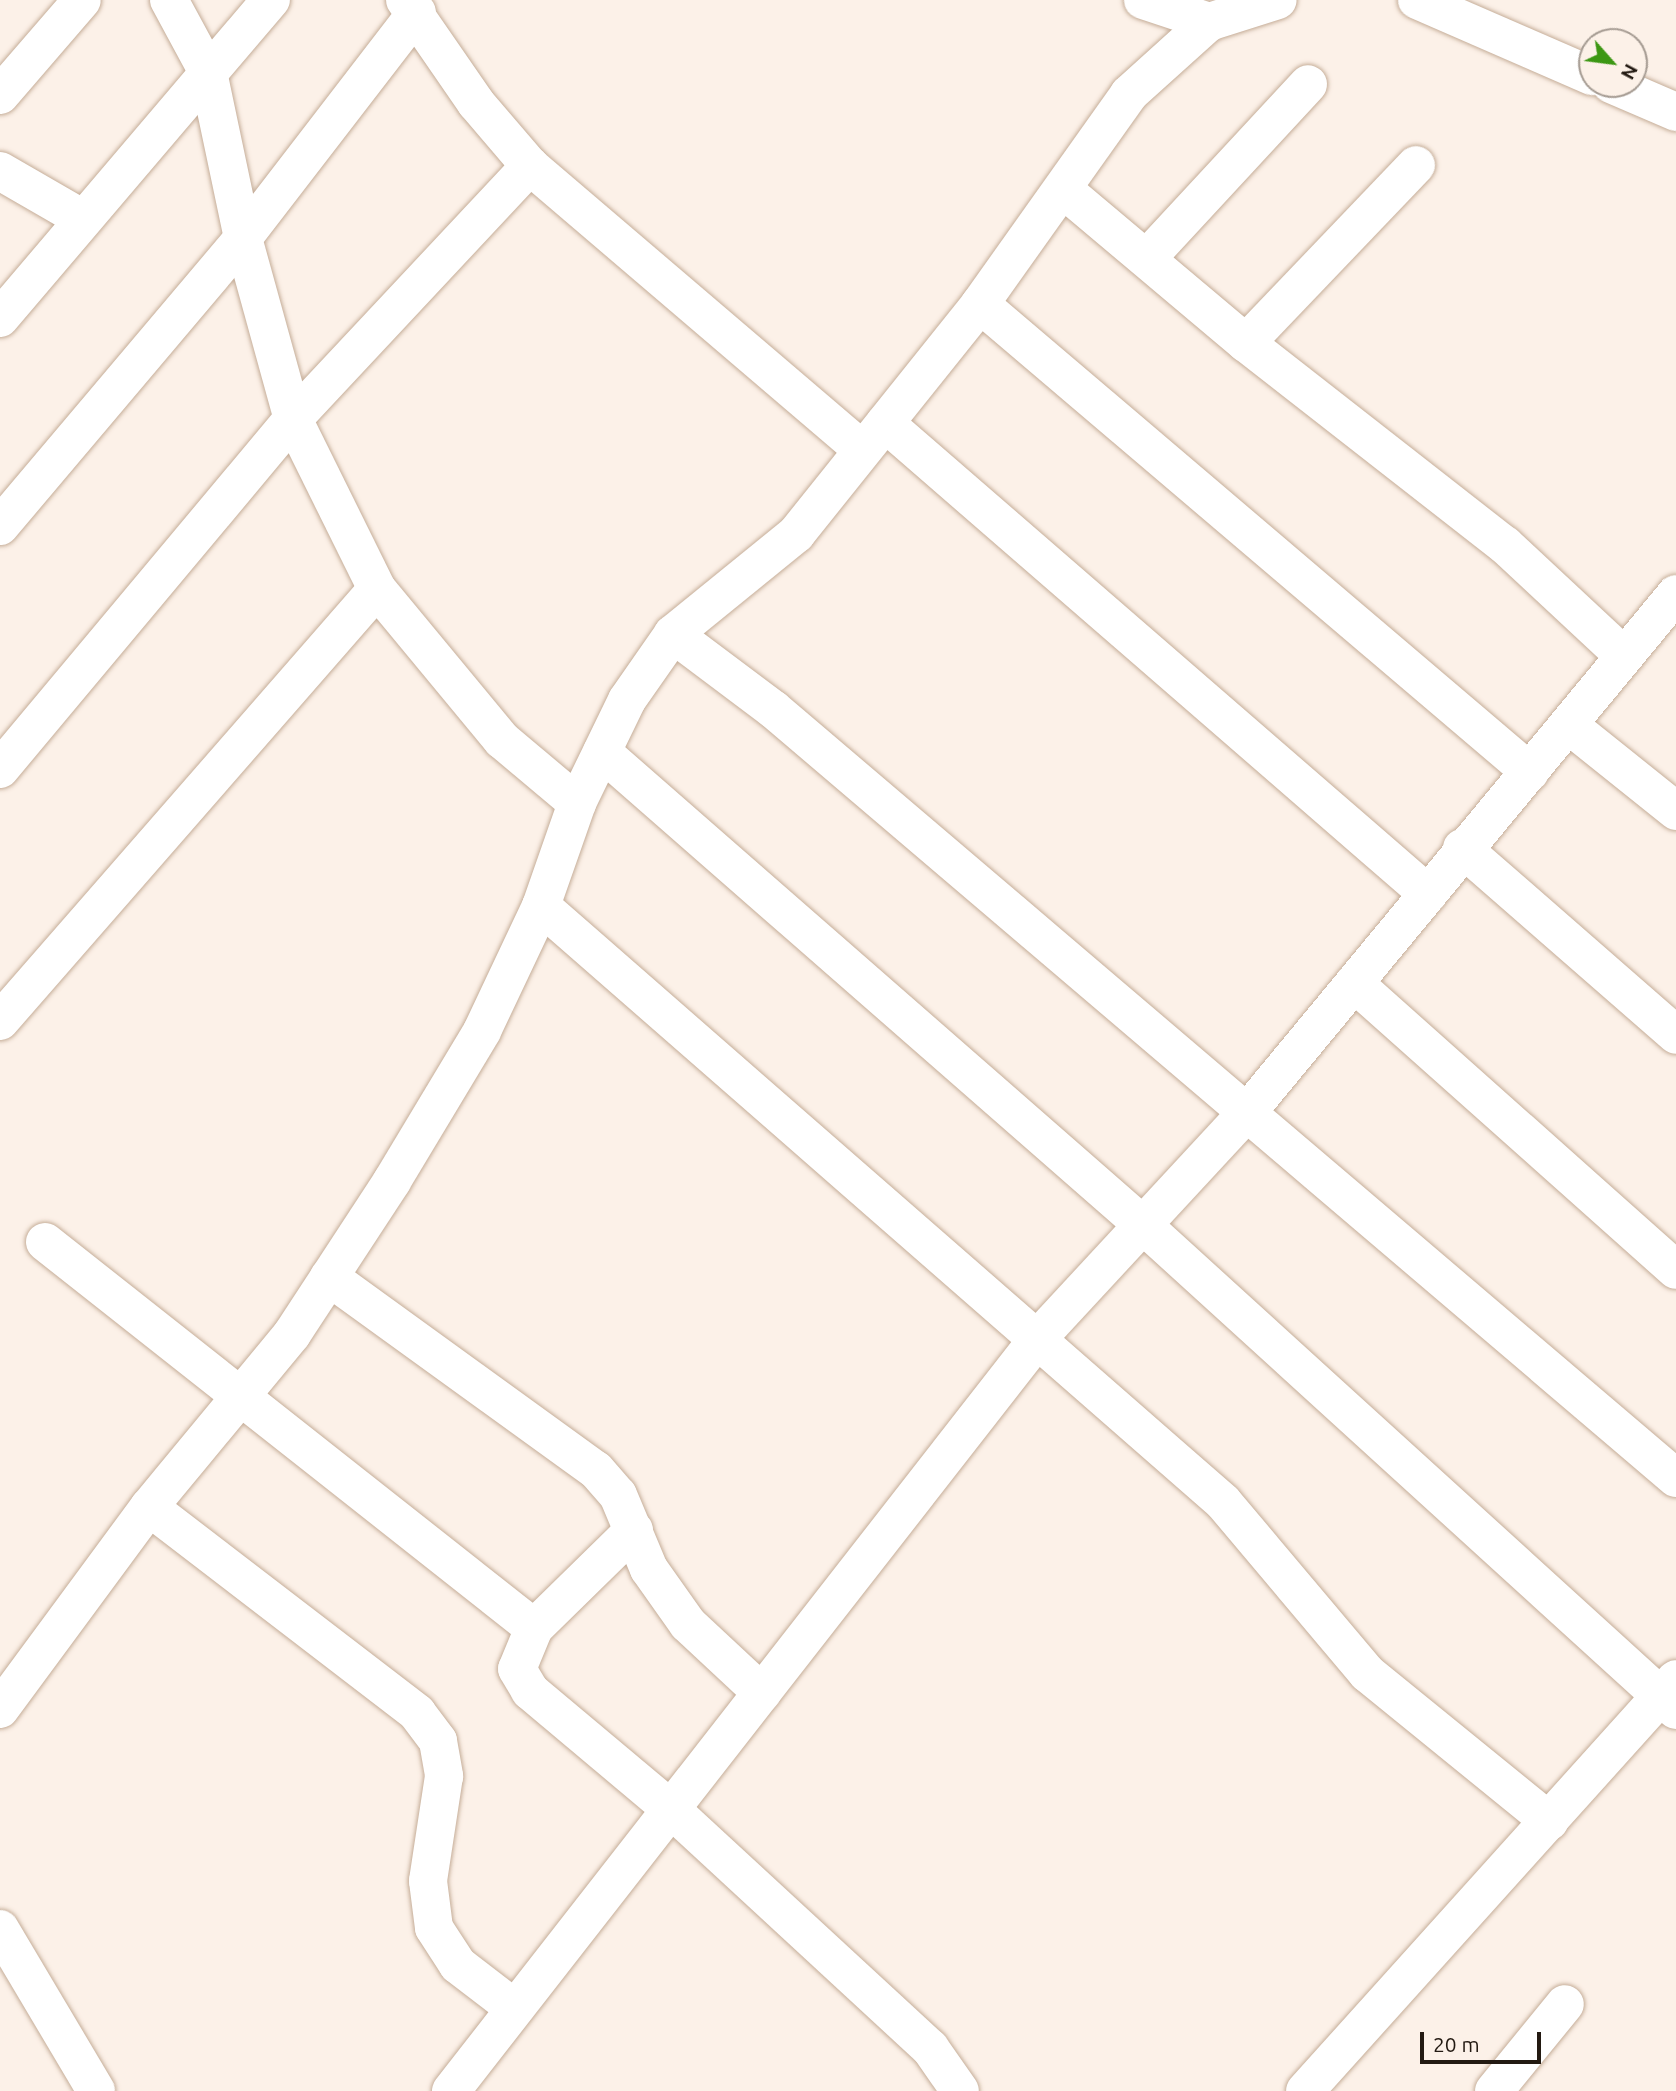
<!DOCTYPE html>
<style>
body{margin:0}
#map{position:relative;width:1676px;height:2091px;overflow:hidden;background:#fcf1e8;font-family:Ubuntu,sans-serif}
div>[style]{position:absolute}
.roads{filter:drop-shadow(0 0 2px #c5ad98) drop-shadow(0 0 2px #c5ad98)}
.minor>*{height:38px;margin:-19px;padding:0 19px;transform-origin:19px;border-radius:19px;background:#fff}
span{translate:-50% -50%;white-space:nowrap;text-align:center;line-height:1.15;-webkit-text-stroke:7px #fcf1e8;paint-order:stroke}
.north{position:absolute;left:1578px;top:28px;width:70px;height:70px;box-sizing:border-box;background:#fcf1e8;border:2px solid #a59b92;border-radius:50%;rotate:118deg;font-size:19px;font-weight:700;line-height:28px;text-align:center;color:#231a12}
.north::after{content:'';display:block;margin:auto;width:24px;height:32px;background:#3c9713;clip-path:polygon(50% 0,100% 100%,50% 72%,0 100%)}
.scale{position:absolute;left:1420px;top:2032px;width:121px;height:32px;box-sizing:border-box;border:4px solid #231a12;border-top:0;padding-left:9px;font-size:21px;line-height:24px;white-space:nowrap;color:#231a12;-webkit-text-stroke:5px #fcf1e8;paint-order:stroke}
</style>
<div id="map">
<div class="roads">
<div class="minor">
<div style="left:169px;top:0;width:82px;rotate:61.6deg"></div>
<div style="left:208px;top:72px;width:170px;rotate:78.1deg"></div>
<div style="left:243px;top:238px;width:188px;rotate:74.6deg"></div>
<div style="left:293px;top:419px;width:190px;rotate:63.7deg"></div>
<div style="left:377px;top:589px;width:196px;rotate:50.4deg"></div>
<div style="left:502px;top:740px;width:98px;rotate:40deg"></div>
<div style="left:405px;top:0;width:125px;rotate:55.4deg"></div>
<div style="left:476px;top:103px;width:83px;rotate:49.4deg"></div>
<div style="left:530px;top:166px;width:437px;rotate:40.5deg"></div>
<div style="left:1143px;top:0;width:70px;rotate:18.4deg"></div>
<div style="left:1417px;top:0;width:191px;rotate:23.5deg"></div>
<div style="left:1611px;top:84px;width:71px;rotate:23.3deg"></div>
<div style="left:0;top:95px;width:125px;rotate:-49.2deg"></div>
<div style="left:0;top:171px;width:96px;rotate:30deg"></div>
<div style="left:1064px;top:190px;width:238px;rotate:40.1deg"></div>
<div style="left:1246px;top:343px;width:328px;rotate:38deg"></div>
<div style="left:1505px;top:545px;width:163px;rotate:43deg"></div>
<div style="left:1149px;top:256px;width:234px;rotate:-47.2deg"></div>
<div style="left:980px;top:304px;width:722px;rotate:40.39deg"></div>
<div style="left:0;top:318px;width:418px;rotate:-49.6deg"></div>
<div style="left:1246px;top:343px;width:246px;rotate:-46.3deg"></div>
<div style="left:885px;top:423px;width:719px;rotate:40.94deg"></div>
<div style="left:0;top:526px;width:377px;rotate:-49.8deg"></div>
<div style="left:243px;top:238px;width:285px;rotate:-52.4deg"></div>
<div style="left:673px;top:634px;width:125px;rotate:36.9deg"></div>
<div style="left:773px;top:709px;width:1186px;rotate:40.42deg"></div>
<div style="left:1570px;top:726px;width:136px;rotate:38.7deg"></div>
<div style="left:602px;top:752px;width:720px;rotate:41.17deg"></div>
<div style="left:1144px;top:1226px;width:719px;rotate:42.3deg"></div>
<div style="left:0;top:769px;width:456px;rotate:-50.1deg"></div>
<div style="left:293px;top:419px;width:347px;rotate:-46.9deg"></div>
<div style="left:1462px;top:848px;width:284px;rotate:41.1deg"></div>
<div style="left:541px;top:906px;width:906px;rotate:41.15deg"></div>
<div style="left:1223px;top:1502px;width:224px;rotate:49.9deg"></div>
<div style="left:1367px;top:1673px;width:235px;rotate:39.1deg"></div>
<div style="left:1354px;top:983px;width:431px;rotate:41.7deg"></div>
<div style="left:0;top:1021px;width:573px;rotate:-48.89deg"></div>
<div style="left:45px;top:1242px;width:623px;rotate:38.29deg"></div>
<div style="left:329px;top:1277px;width:329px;rotate:35.9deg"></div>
<div style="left:596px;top:1470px;width:33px;rotate:49deg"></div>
<div style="left:618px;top:1495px;width:80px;rotate:67.3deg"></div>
<div style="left:649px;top:1569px;width:67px;rotate:54.7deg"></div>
<div style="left:688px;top:1624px;width:101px;rotate:43deg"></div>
<div style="left:149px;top:1507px;width:338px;rotate:37.5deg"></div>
<div style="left:417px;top:1713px;width:35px;rotate:53deg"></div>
<div style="left:438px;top:1741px;width:36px;rotate:80deg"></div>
<div style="left:444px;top:1776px;width:106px;rotate:98.7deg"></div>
<div style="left:428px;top:1881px;width:47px;rotate:82.7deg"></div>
<div style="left:434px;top:1928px;width:44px;rotate:57deg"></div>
<div style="left:458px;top:1965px;width:71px;rotate:37.5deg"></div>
<div style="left:634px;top:1530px;width:140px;rotate:135.6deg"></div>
<div style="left:534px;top:1628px;width:44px;rotate:112.5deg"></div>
<div style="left:517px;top:1669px;width:26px;rotate:59deg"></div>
<div style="left:530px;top:1691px;width:185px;rotate:40deg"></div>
<div style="left:672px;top:1810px;width:351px;rotate:42.7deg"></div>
<div style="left:930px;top:2048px;width:52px;rotate:55.1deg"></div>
<div style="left:0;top:1709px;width:251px;rotate:-53.6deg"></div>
<div style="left:149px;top:1507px;width:224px;rotate:-50.4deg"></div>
<div style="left:292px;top:1334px;width:183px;rotate:-56.8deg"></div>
<div style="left:392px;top:1181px;width:175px;rotate:-59deg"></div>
<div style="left:482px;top:1031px;width:138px;rotate:-64.7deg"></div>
<div style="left:541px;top:906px;width:109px;rotate:-70.7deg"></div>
<div style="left:577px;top:803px;width:114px;rotate:-64.1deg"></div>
<div style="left:627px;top:700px;width:80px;rotate:-55.1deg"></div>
<div style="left:673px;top:634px;width:159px;rotate:-39.1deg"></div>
<div style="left:796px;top:534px;width:295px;rotate:-51.3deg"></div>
<div style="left:980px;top:304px;width:257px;rotate:-54.6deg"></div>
<div style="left:1129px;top:94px;width:108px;rotate:-42deg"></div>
<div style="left:1209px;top:22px;width:72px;rotate:-17.7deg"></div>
<div style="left:0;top:1929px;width:188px;rotate:59.3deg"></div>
<div style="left:451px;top:2091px;width:958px;rotate:-52.04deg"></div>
<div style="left:1040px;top:1336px;width:301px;rotate:-47.2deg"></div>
<div style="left:1245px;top:1115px;width:676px;rotate:-50.4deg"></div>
<div style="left:1305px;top:2091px;width:554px;rotate:-48deg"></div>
<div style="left:1494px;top:2091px;width:112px;rotate:-50.8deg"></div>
</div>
</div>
<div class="north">N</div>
<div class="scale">20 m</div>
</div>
